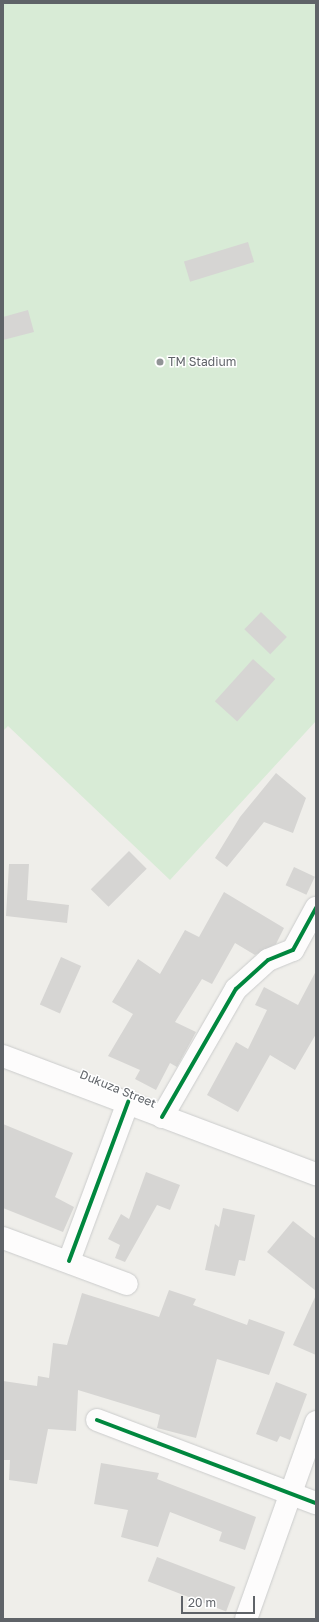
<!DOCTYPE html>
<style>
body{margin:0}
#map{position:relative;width:319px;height:1622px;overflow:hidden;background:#efeeea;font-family:"Golos Text",sans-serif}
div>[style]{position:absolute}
.green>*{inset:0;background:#d8ebd6}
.building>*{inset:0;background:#d6d5d3;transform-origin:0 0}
.roads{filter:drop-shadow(0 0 1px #cbcccc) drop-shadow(0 0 1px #cbcccc)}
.minor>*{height:22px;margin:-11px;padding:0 11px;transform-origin:11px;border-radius:11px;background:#fdfcfc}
.secondary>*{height:22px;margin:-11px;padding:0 11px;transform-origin:11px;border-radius:11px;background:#fdfcfc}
.cycleway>*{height:4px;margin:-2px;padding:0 2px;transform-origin:2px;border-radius:2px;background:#00873e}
.dots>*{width:11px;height:11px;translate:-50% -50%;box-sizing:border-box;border:2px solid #fff;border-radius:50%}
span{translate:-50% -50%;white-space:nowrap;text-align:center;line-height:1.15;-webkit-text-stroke:3px #fff;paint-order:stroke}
.poi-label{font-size:12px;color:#5f6368}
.left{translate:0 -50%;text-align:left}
.street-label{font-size:12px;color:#5f6368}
.frame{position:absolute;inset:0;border:4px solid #5f6368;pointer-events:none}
.scale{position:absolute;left:181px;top:1596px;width:74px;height:18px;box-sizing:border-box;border:2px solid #5f6368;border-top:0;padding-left:5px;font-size:12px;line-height:14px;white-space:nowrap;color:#5f6368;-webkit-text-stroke:3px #fff;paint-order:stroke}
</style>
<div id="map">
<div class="green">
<div style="clip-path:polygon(3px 3px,316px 3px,316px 721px,170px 880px,8px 726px,3px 731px)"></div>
</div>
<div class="building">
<div style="left:248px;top:242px;width:21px;height:67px;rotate:73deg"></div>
<div style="clip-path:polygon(28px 310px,34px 332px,3px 340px,3px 317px)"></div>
<div style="left:261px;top:612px;width:36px;height:24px;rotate:44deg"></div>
<div style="left:253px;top:659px;width:30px;height:57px;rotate:42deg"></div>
<div style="clip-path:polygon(276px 773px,306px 798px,293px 833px,264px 822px,227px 867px,215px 858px,240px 817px)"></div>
<div style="left:129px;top:851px;width:25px;height:54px;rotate:45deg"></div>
<div style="clip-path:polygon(9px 864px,29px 864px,27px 900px,69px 905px,67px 923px,6px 916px)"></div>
<div style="left:294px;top:867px;width:23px;height:20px;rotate:25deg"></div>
<div style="clip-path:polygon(224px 892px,284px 928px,276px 944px,255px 955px,235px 943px,212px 984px,202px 979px,175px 1022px,196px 1032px,177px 1067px,170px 1063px,156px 1090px,135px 1079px,140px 1070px,108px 1056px,133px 1014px,112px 1002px,138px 959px,160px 974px,185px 930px,199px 937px)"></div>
<div style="left:61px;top:957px;width:22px;height:52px;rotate:24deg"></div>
<div style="clip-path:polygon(316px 971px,316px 1034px,295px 1070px,270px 1055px,238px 1112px,207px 1095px,236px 1042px,248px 1049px,267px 1010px,255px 1005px,264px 987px,298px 1005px)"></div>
<div style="clip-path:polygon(3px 1124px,73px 1153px,55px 1197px,74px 1207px,63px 1232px,3px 1208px)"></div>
<div style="clip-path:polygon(146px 1172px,180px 1185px,170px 1210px,157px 1205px,125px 1262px,115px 1258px,120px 1245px,108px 1239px,121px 1214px,129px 1219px)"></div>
<div style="clip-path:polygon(223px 1208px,255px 1215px,245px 1261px,239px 1260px,235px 1276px,205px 1270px,215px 1224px,219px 1227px)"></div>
<div style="clip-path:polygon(293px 1221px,316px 1239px,316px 1291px,267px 1252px)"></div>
<div style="clip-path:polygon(169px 1290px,196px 1299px,193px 1305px,247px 1325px,249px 1319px,285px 1332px,269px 1375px,217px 1359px,196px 1438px,157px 1428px,160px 1415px,78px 1390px,76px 1431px,48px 1429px,37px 1484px,9px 1480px,10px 1460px,3px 1460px,3px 1381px,37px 1386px,38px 1376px,49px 1378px,53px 1343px,67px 1345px,82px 1293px,159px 1317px)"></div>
<div style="clip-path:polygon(316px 1295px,316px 1355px,293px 1345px)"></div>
<div style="clip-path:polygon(276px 1382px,307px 1394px,290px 1440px,280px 1436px,277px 1442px,256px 1434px)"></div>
<div style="clip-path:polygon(101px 1463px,159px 1473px,157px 1479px,256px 1517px,245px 1550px,219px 1541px,222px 1532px,170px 1512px,158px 1547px,121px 1537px,128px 1510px,94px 1504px)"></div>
<div style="left:157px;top:1557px;width:84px;height:26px;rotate:21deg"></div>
</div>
<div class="roads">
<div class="minor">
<div style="left:162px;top:1117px;width:148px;rotate:-60deg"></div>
<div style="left:236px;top:989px;width:43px;rotate:-42.2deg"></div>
<div style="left:268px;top:960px;width:27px;rotate:-22deg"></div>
<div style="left:293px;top:950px;width:48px;rotate:-61.3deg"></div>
<div style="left:3px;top:1238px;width:132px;rotate:20.4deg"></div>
<div style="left:69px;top:1261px;width:170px;rotate:-69.6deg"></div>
<div style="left:97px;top:1420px;width:234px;rotate:20.8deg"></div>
<div style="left:246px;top:1619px;width:209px;rotate:-70.4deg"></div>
</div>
<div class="secondary">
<div style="left:3px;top:1056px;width:335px;rotate:20.7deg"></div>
</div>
</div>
<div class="cycleway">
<div style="left:162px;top:1117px;width:148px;rotate:-60deg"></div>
<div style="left:236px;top:989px;width:43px;rotate:-42.2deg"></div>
<div style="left:268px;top:960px;width:27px;rotate:-22deg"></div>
<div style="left:293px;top:950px;width:48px;rotate:-61.3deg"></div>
<div style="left:69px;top:1261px;width:170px;rotate:-69.6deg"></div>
<div style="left:97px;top:1420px;width:234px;rotate:20.8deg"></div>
</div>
<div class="dots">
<div style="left:160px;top:362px;background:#919496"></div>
</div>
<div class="poi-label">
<span class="left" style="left:168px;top:362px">TM Stadium</span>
</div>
<div class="street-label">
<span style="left:118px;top:1089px;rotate:22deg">Dukuza Street</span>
</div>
<div class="frame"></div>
<div class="scale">20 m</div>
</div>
